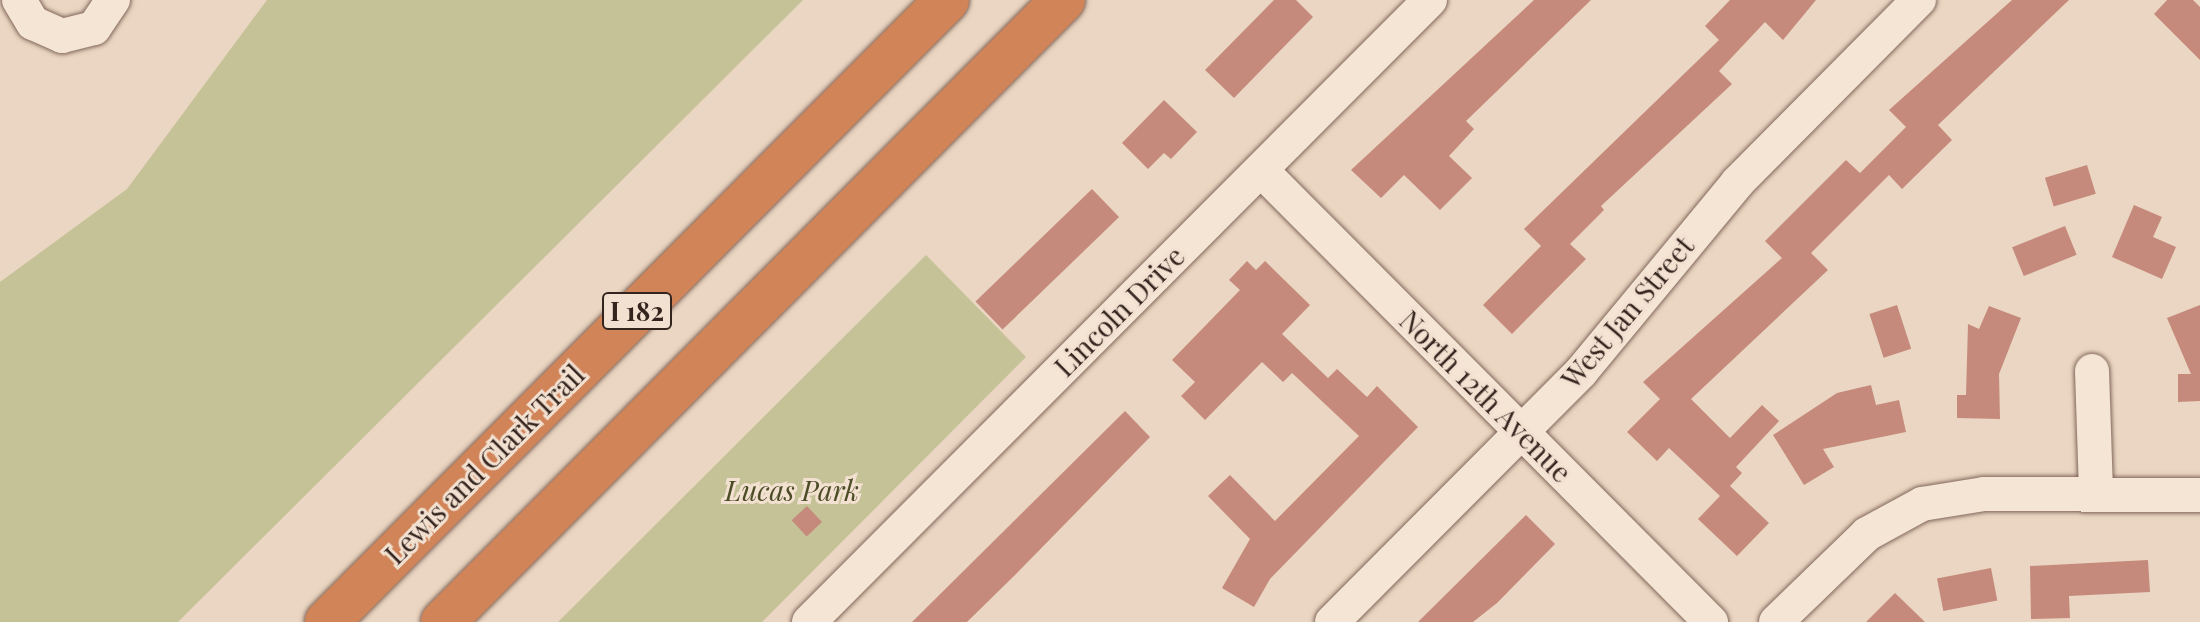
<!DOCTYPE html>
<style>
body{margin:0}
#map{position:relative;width:2200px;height:622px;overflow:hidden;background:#ead6c2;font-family:"Playfair Display",serif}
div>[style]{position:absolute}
.green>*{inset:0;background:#c6c297}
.building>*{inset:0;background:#c58a7b;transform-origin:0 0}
.roads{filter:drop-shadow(0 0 2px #82675b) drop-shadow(0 0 2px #82675b)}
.minor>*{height:34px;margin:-17px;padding:0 17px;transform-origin:17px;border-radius:17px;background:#f5e5d4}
.motorway>*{height:44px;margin:-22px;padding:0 22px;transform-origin:22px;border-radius:22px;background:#d28459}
span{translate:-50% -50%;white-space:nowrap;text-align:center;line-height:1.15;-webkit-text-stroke:6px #f2e1d1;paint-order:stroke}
.shield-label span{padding:2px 6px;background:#f2e1d1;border:2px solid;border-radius:6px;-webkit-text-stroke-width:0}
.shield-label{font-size:26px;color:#33241e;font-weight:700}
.street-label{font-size:28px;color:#33241e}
.park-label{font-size:28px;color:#4c4d26;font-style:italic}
</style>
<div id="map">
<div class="green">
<div style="clip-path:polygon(267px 0,803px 0,178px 622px,0 622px,0 282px,127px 189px)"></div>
<div style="clip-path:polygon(926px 255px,1026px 357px,762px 622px,558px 622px)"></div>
</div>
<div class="building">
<div style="clip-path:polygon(1274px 0,1296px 0,1313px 17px,1234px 98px,1205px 70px)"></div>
<div style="clip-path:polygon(1534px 0,1591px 0,1466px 121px,1474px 129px,1449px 156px,1472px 178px,1440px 210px,1404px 175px,1381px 198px,1351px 170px)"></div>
<div style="clip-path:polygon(1730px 0,1816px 0,1783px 40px,1765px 22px,1719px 71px,1732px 84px,1601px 206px,1604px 210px,1570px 244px,1586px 259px,1512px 334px,1483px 305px,1541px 246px,1524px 229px,1719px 40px,1705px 26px)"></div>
<div style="clip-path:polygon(2012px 0,2069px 0,1938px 125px,1952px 140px,1902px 189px,1889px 175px,1811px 253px,1828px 270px,1691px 399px,1730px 438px,1762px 405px,1779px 421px,1736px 467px,1742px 473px,1730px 486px,1769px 523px,1737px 556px,1698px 519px,1720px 496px,1669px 448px,1657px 461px,1627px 432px,1660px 399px,1643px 382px,1782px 258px,1765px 241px,1846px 160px,1860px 173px,1906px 127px,1889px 110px)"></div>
<div style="clip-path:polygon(2167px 0,2193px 0,2200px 7px,2200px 60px,2154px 14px)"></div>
<div style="clip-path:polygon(1164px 100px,1197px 132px,1171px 159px,1164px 153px,1148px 169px,1122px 143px)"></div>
<div style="left:2087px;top:165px;width:30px;height:44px;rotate:73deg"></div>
<div style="left:1092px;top:189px;width:39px;height:162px;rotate:46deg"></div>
<div style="clip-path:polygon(2134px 205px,2162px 217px,2153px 237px,2176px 247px,2162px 279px,2112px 257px)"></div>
<div style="left:2065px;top:226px;width:31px;height:57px;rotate:68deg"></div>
<div style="clip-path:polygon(1247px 261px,1256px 270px,1265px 261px,1310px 305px,1282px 334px,1328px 378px,1337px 369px,1367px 397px,1377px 386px,1418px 427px,1270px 579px,1254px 607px,1222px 588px,1250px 539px,1208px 496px,1230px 475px,1275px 521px,1359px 436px,1292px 373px,1283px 382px,1262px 362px,1205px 420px,1181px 396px,1195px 382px,1172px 360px,1240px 290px,1229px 280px)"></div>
<div style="left:1897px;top:305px;width:46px;height:29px;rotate:72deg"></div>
<div style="clip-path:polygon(2200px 305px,2200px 401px,2178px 402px,2178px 374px,2191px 374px,2167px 318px)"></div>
<div style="clip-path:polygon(1989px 306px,2021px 318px,1999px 374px,2000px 419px,1957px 418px,1957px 395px,1966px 395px,1968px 324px,1979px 329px)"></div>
<div style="clip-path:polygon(1871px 385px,1876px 405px,1899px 400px,1906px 432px,1823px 449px,1834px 467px,1804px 485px,1773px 435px,1837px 393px)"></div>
<div style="clip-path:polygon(1125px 411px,1150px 437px,1016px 574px,967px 622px,912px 622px)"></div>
<div style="left:807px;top:506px;width:22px;height:21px;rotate:47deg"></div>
<div style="clip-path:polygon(1526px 515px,1555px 544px,1497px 603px,1473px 622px,1418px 622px)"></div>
<div style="clip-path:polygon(2148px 560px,2150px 592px,2069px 596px,2070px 618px,2031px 619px,2030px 566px)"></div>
<div style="left:1991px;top:568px;width:33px;height:55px;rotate:79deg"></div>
<div style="clip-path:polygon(1895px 593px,1925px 622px,1866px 622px)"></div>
</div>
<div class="roads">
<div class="minor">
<div style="left:19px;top:0;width:27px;rotate:59deg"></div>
<div style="left:33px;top:23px;width:32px;rotate:24deg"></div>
<div style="left:62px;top:36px;width:33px;rotate:-14deg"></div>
<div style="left:94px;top:28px;width:34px;rotate:-56deg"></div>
<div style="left:1261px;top:170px;width:638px;rotate:45.13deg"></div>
<div style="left:2092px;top:371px;width:120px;rotate:88.1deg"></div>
<div style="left:809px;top:622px;width:879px;rotate:-45.05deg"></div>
<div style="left:1332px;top:622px;width:353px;rotate:-45.1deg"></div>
<div style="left:1581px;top:372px;width:246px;rotate:-50.4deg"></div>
<div style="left:1738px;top:182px;width:257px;rotate:-45.2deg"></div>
<div style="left:1776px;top:622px;width:127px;rotate:-44deg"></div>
<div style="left:1867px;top:534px;width:63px;rotate:-28.6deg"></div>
<div style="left:1922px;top:504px;width:63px;rotate:-9.2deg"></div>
<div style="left:1984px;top:494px;width:216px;rotate:0.3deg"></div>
</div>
<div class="motorway">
<div style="left:327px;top:622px;width:878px;rotate:-45.09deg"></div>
<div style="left:443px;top:622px;width:878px;rotate:-45.09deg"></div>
</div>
</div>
<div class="shield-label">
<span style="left:637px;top:311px">I 182</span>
</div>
<div class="street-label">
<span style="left:1119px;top:311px;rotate:-45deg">Lincoln Drive</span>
<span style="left:1627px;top:312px;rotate:-50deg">West Jan Street</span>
<span style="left:1486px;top:396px;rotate:45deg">North 12th Avenue</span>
<span style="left:484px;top:464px;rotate:-45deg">Lewis and Clark Trail</span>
</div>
<div class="park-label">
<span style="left:792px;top:490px">Lucas Park</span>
</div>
</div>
